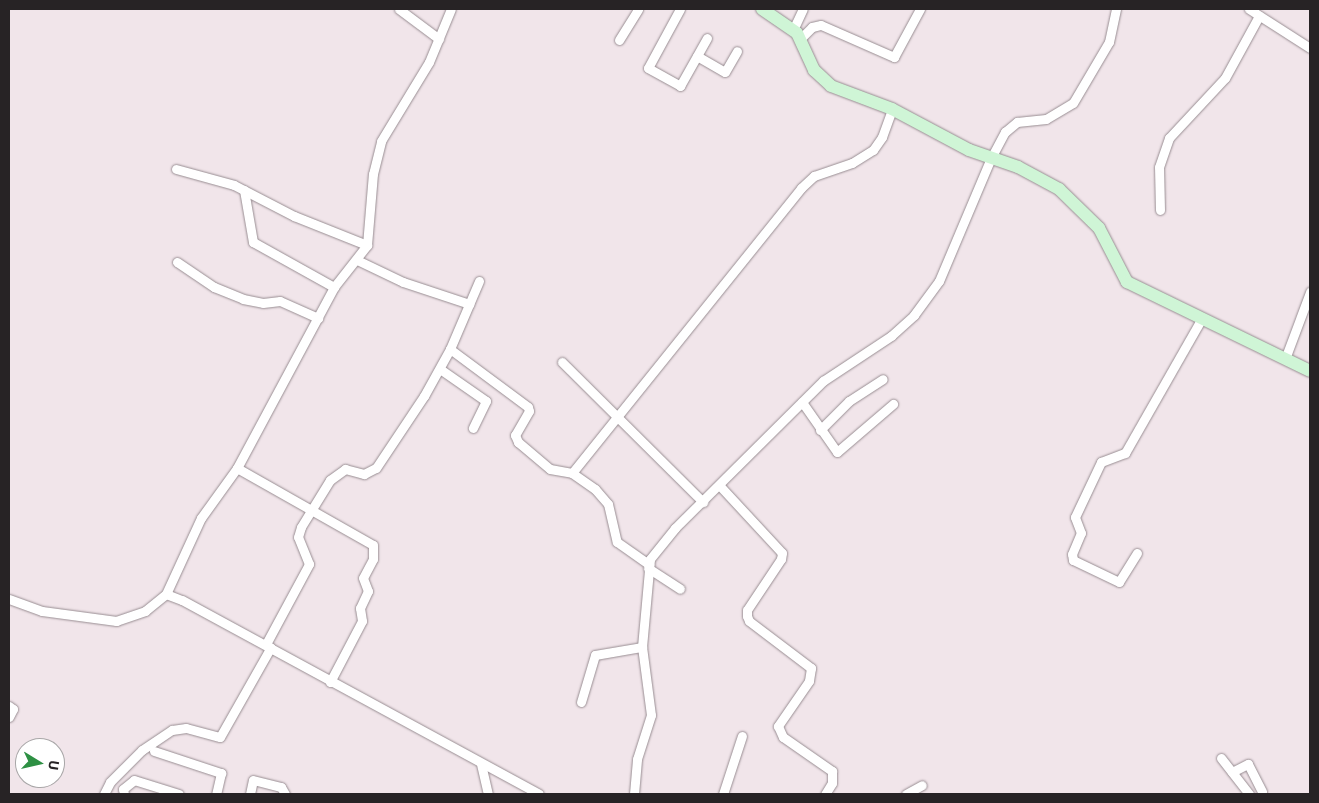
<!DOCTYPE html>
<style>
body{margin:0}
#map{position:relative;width:1319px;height:803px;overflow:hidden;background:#f1e5ea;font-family:"Exo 2",sans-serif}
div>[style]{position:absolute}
.roads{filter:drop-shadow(0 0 1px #988d92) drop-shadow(0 0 1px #988d92)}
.street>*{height:9px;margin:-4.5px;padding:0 4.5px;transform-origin:4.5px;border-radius:4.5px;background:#fff}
.secondary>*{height:12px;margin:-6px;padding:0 6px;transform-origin:6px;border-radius:6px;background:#cff5d6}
span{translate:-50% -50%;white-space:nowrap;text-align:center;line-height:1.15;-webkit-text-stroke:4px #fff;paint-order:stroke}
.frame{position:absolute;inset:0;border:10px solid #272325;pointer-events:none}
.north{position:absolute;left:15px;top:738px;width:50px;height:50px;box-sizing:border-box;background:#fff;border:1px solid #a9a7a8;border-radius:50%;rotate:99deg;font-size:14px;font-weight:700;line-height:20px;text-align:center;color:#272325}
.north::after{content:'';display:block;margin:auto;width:18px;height:22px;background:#2e9044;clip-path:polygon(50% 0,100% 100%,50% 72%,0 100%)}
</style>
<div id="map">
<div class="roads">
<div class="street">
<div style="left:399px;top:9px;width:50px;rotate:36.9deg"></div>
<div style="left:680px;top:9px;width:67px;rotate:118.5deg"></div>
<div style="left:648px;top:68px;width:37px;rotate:29deg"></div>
<div style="left:680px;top:86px;width:55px;rotate:-60.6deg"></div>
<div style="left:1249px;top:9px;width:72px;rotate:32.6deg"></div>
<div style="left:793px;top:30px;width:23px;rotate:-65deg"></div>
<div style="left:800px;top:39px;width:17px;rotate:-45deg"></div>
<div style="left:812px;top:27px;width:9px;rotate:-13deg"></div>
<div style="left:821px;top:25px;width:80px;rotate:23.7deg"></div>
<div style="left:894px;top:57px;width:55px;rotate:-61.6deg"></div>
<div style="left:619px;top:40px;width:36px;rotate:-58deg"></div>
<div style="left:697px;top:56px;width:32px;rotate:30deg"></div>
<div style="left:725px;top:72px;width:24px;rotate:-60deg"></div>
<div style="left:176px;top:169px;width:60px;rotate:15.4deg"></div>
<div style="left:234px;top:185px;width:68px;rotate:27.3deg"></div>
<div style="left:294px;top:216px;width:79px;rotate:21.7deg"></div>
<div style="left:244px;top:190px;width:53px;rotate:80.2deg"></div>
<div style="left:253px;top:242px;width:93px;rotate:29.1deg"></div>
<div style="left:1160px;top:210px;width:43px;rotate:-91.3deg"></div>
<div style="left:1159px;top:167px;width:31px;rotate:-71deg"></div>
<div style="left:1169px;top:138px;width:82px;rotate:-47deg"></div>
<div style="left:1225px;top:78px;width:71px;rotate:-61.3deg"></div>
<div style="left:357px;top:260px;width:51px;rotate:25.6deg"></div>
<div style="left:403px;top:282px;width:70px;rotate:18.4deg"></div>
<div style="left:177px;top:262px;width:45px;rotate:34deg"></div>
<div style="left:214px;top:287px;width:31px;rotate:22deg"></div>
<div style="left:243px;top:299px;width:20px;rotate:11deg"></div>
<div style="left:263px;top:303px;width:17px;rotate:-7deg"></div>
<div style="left:280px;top:301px;width:42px;rotate:24.1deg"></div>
<div style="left:450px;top:349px;width:74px;rotate:-66.9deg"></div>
<div style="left:1285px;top:359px;width:72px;rotate:-69.5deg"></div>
<div style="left:562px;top:362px;width:199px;rotate:44.8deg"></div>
<div style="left:440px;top:369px;width:56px;rotate:34.8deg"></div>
<div style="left:486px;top:401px;width:30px;rotate:116deg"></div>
<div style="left:802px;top:402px;width:61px;rotate:55deg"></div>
<div style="left:837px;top:452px;width:74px;rotate:-40.6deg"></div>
<div style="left:820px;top:430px;width:41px;rotate:-45deg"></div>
<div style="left:849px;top:401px;width:40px;rotate:-32.9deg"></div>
<div style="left:237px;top:468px;width:156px;rotate:29.5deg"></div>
<div style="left:373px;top:545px;width:14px;rotate:90deg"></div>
<div style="left:373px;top:559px;width:21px;rotate:118deg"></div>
<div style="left:363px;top:578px;width:14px;rotate:69deg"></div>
<div style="left:368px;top:591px;width:19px;rotate:115deg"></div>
<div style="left:360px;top:608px;width:13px;rotate:81deg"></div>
<div style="left:362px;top:621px;width:69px;rotate:117.7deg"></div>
<div style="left:572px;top:473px;width:366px;rotate:-51.2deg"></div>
<div style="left:801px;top:188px;width:18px;rotate:-43deg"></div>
<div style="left:814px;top:176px;width:40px;rotate:-18.9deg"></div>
<div style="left:852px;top:163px;width:25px;rotate:-32deg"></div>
<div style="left:873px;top:150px;width:16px;rotate:-55deg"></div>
<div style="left:882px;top:137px;width:30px;rotate:-70deg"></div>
<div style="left:720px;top:486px;width:91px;rotate:47.2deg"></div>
<div style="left:782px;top:553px;width:6px;rotate:99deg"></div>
<div style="left:781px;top:559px;width:61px;rotate:123.7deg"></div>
<div style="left:747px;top:610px;width:6px;rotate:90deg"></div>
<div style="left:747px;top:616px;width:5px;rotate:68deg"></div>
<div style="left:749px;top:621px;width:78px;rotate:37.2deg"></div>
<div style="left:811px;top:668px;width:13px;rotate:99deg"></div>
<div style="left:809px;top:681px;width:55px;rotate:124.6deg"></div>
<div style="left:778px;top:726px;width:12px;rotate:66deg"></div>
<div style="left:783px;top:737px;width:60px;rotate:34.8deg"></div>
<div style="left:832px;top:771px;width:12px;rotate:90deg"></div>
<div style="left:832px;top:783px;width:13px;rotate:122deg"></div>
<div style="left:1137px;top:553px;width:34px;rotate:122deg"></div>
<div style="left:1119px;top:582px;width:51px;rotate:-154.4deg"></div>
<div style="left:1073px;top:560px;width:6px;rotate:-99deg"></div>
<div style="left:1072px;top:554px;width:23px;rotate:-67deg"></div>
<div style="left:1081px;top:533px;width:17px;rotate:-111deg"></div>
<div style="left:1075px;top:517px;width:61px;rotate:-64.7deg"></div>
<div style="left:1101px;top:462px;width:26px;rotate:-21deg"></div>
<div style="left:1125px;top:453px;width:155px;rotate:-60.3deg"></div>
<div style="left:648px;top:568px;width:38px;rotate:33deg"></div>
<div style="left:166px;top:594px;width:84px;rotate:-65.3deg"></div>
<div style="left:201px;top:518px;width:62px;rotate:-54.2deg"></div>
<div style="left:237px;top:468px;width:205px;rotate:-61.8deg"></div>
<div style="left:334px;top:287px;width:53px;rotate:-51.8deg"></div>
<div style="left:367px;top:245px;width:71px;rotate:-85.2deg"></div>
<div style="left:373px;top:174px;width:34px;rotate:-76deg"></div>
<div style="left:381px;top:141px;width:92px;rotate:-58.7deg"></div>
<div style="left:429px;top:62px;width:57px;rotate:-67.5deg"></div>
<div style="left:9px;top:599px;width:35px;rotate:20deg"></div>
<div style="left:42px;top:611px;width:75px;rotate:7.7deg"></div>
<div style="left:116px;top:621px;width:31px;rotate:-19deg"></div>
<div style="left:145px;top:611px;width:27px;rotate:-39deg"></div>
<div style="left:166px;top:594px;width:17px;rotate:21deg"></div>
<div style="left:182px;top:600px;width:406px;rotate:28.5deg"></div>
<div style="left:266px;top:644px;width:91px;rotate:-61.7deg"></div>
<div style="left:309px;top:564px;width:29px;rotate:-112deg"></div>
<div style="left:298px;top:537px;width:10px;rotate:-73deg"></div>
<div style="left:301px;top:527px;width:55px;rotate:-58.3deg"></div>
<div style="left:330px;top:480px;width:19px;rotate:-36deg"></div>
<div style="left:345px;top:469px;width:20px;rotate:15deg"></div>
<div style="left:364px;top:474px;width:13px;rotate:-27deg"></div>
<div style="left:376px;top:468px;width:87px;rotate:-56.3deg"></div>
<div style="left:424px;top:396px;width:54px;rotate:-61deg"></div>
<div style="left:450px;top:349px;width:97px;rotate:36.6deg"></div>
<div style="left:528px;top:407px;width:4px;rotate:76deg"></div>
<div style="left:529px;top:411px;width:28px;rotate:120deg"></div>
<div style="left:515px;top:435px;width:8px;rotate:67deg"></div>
<div style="left:518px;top:442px;width:42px;rotate:40.2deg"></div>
<div style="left:550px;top:469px;width:22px;rotate:10deg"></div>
<div style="left:572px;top:473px;width:28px;rotate:35deg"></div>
<div style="left:595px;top:489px;width:20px;rotate:49deg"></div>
<div style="left:608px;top:504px;width:39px;rotate:77deg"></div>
<div style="left:617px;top:542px;width:39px;rotate:35deg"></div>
<div style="left:581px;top:702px;width:49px;rotate:-73.4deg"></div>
<div style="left:595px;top:655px;width:48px;rotate:-9.7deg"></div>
<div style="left:9px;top:706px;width:5px;rotate:37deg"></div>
<div style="left:13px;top:709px;width:9px;rotate:117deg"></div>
<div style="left:154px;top:751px;width:71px;rotate:18.2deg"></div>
<div style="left:221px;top:773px;width:22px;rotate:103deg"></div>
<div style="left:1221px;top:758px;width:46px;rotate:52.1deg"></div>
<div style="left:481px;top:764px;width:31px;rotate:77deg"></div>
<div style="left:1232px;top:772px;width:18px;rotate:-27deg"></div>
<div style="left:1248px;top:764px;width:31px;rotate:63deg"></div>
<div style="left:104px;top:794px;width:13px;rotate:-63deg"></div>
<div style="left:110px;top:782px;width:45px;rotate:-45deg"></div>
<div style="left:142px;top:750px;width:36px;rotate:-34deg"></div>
<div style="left:172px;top:730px;width:14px;rotate:-8deg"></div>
<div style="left:186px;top:728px;width:35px;rotate:15deg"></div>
<div style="left:220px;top:737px;width:103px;rotate:-60.5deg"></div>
<div style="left:124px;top:794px;width:5px;rotate:-101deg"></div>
<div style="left:123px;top:789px;width:14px;rotate:-39deg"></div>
<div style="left:134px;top:780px;width:47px;rotate:17.3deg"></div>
<div style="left:250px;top:794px;width:14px;rotate:-78deg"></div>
<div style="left:253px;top:780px;width:29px;rotate:14deg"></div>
<div style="left:281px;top:787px;width:8px;rotate:60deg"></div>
<div style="left:634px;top:794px;width:35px;rotate:-85deg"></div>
<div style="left:637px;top:759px;width:46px;rotate:-72.3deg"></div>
<div style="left:651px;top:715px;width:69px;rotate:-97.5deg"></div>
<div style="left:642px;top:647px;width:88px;rotate:-84.8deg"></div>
<div style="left:650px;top:559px;width:40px;rotate:-51deg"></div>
<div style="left:675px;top:528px;width:209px;rotate:-44.8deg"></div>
<div style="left:823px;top:381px;width:82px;rotate:-33.5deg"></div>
<div style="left:891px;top:336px;width:31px;rotate:-42deg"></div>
<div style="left:914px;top:315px;width:42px;rotate:-53.7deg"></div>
<div style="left:939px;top:281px;width:134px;rotate:-67.1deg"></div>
<div style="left:991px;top:158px;width:30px;rotate:-62deg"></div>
<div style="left:1005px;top:132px;width:16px;rotate:-40deg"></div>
<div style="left:1017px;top:122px;width:29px;rotate:-6deg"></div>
<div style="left:1046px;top:119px;width:31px;rotate:-31deg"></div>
<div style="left:1073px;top:103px;width:71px;rotate:-59.5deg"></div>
<div style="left:1109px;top:42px;width:34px;rotate:-78deg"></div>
<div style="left:723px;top:794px;width:61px;rotate:-71.9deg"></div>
<div style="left:906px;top:794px;width:18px;rotate:-29deg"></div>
</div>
<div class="secondary">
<div style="left:762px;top:9px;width:42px;rotate:34.4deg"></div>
<div style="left:797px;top:33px;width:41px;rotate:65.3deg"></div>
<div style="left:814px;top:70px;width:23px;rotate:43deg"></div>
<div style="left:831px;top:86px;width:65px;rotate:20.7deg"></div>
<div style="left:892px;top:109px;width:87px;rotate:28deg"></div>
<div style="left:969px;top:150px;width:52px;rotate:19.1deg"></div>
<div style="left:1018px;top:167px;width:47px;rotate:28.2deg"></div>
<div style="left:1059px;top:189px;width:56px;rotate:44.3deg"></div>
<div style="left:1099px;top:228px;width:61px;rotate:62.6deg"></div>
<div style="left:1127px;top:282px;width:203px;rotate:25.9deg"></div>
</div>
</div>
<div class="frame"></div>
<div class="north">U</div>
</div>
